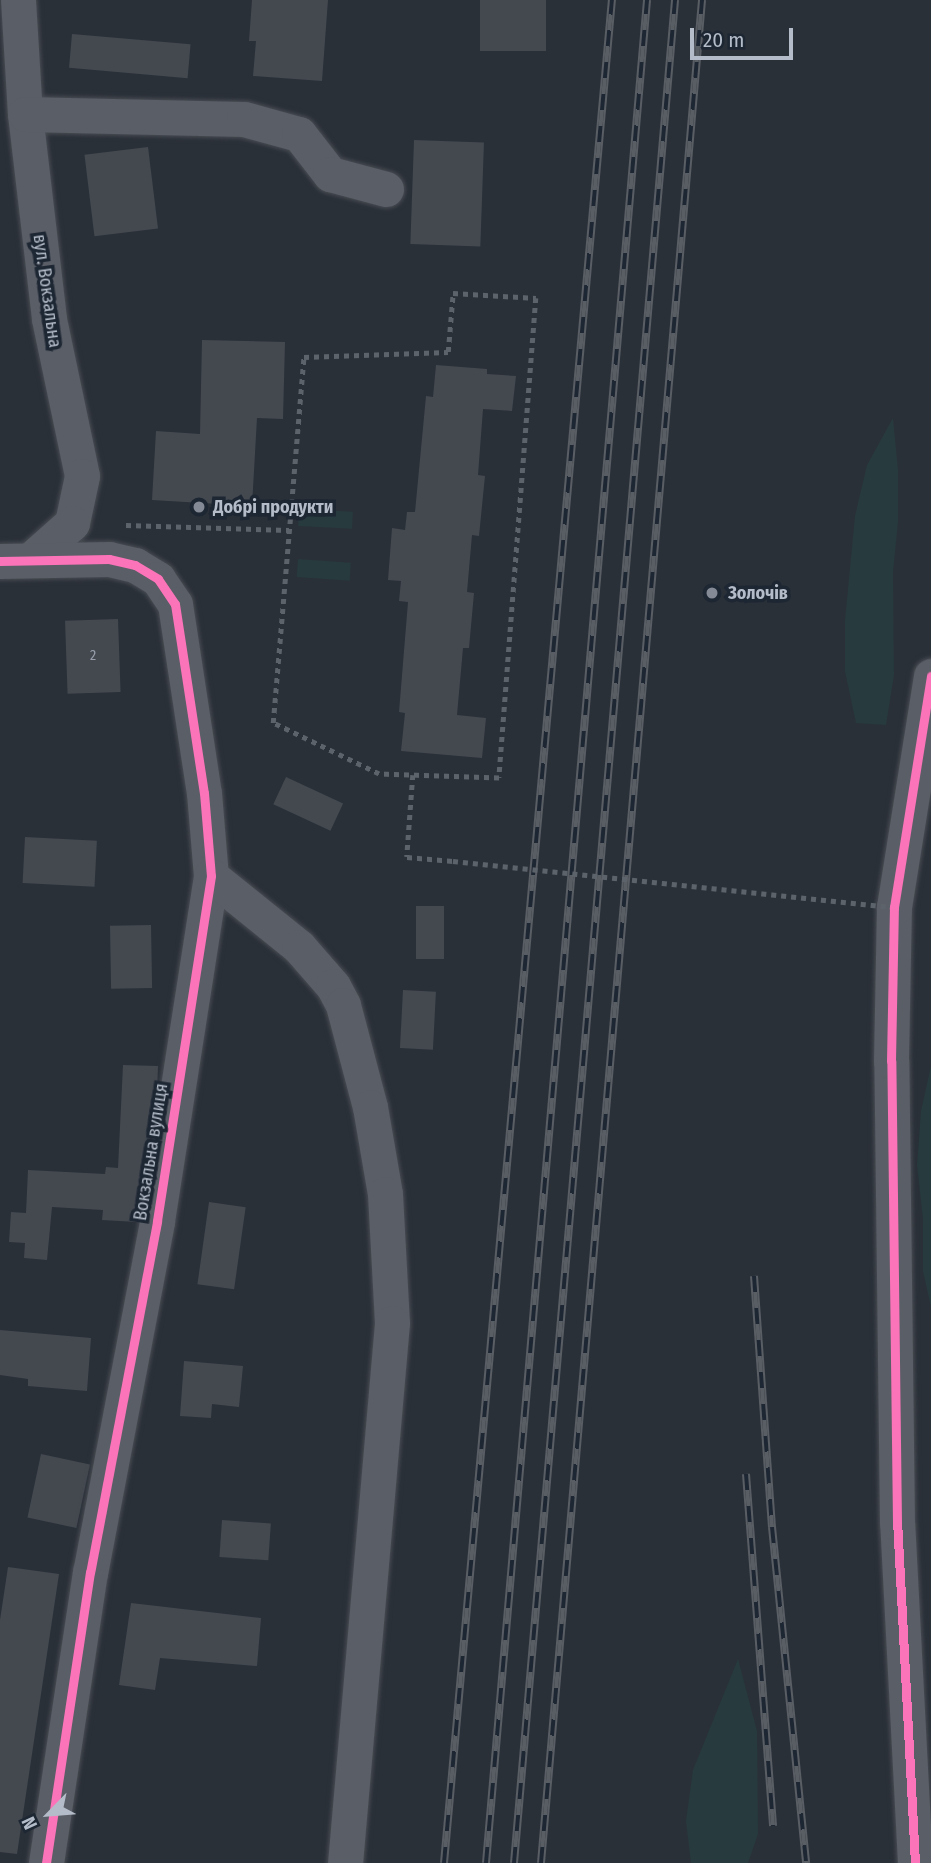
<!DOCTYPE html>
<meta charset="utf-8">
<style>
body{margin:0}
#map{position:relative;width:931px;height:1863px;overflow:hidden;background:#2a3038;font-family:"Fira Sans Condensed",sans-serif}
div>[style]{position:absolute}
.green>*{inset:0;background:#273a3e;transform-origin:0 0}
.building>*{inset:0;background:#444950;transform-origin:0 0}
.path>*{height:4.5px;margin-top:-2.25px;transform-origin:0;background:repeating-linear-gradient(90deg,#5d636a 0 5px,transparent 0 10px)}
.roads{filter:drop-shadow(0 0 2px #484c53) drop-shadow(0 0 2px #484c53)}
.minor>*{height:35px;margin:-17.5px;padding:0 17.5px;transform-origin:17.5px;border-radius:17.5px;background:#5a5e66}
.rail>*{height:8px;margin-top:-4px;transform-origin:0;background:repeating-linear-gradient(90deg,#1d2633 0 16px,#595d64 0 32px);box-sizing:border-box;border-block:2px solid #595d64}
.path-bridge>*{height:4.5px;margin-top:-2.25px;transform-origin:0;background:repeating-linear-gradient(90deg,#5d636a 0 5px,transparent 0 10px)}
.cycleway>*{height:9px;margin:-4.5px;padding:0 4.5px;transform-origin:4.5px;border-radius:4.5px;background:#fb73b8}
.dots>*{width:19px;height:19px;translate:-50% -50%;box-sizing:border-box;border:4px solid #1d2633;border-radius:50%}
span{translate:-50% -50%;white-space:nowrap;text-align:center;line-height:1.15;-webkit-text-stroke:7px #1d2633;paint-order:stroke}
.number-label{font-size:14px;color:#989fab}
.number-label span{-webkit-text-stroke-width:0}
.street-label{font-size:18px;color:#b4bcc9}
.poi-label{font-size:18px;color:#b4bcc9;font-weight:700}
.left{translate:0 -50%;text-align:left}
.north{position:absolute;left:14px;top:1779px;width:70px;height:70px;-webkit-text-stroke:5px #1d2633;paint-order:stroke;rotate:245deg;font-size:19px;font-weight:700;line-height:28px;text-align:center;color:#b4bcc9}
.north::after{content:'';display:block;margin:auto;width:24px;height:32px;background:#b4bcc9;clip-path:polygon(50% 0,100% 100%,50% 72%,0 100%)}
.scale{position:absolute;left:690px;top:28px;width:103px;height:32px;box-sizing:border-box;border:4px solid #b4bcc9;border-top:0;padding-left:9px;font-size:21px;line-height:24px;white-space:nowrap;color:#b4bcc9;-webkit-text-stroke:5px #1d2633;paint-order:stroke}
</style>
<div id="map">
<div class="green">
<div style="clip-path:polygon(893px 418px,898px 470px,898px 522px,893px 572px,894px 675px,886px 725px,856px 723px,845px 671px,845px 620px,855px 516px,867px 465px)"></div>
<div style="left:299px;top:509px;width:54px;height:17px;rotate:3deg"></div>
<div style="left:298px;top:559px;width:53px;height:18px;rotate:4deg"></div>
<div style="clip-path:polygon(931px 1066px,931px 1307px,923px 1271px,923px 1219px,917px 1165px,921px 1111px)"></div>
<div style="clip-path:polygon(738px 1659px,757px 1731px,758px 1834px,748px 1863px,691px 1863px,686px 1821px,693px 1770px)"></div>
</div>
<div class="building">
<div style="clip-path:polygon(252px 0,328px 0,322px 81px,253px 76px,256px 41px,249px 41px)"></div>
<div style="left:480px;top:0;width:66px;height:51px"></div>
<div style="left:72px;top:34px;width:119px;height:34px;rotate:5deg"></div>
<div style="left:414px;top:140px;width:70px;height:104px;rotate:2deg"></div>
<div style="left:148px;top:147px;width:82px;height:64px;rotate:83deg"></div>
<div style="clip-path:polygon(202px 340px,285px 342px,283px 419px,257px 418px,252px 506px,152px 500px,156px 431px,200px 434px)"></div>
<div style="clip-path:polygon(436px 365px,487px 369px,487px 374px,516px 376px,512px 411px,483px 409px,478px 475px,485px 476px,479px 536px,472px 535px,467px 592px,474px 593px,469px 648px,463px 648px,457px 715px,486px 718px,482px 758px,401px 751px,405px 713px,399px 712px,408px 602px,399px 601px,401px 581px,388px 580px,392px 528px,405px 530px,407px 512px,415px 512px,426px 396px,433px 397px)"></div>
<div style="left:118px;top:619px;width:73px;height:53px;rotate:88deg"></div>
<div style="left:286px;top:777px;width:63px;height:30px;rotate:25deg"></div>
<div style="left:25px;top:837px;width:72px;height:46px;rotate:3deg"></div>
<div style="left:416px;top:906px;width:28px;height:53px"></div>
<div style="left:151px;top:925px;width:63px;height:41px;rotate:89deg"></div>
<div style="left:403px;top:990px;width:33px;height:58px;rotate:3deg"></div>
<div style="clip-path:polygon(123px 1065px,158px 1066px,157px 1095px,150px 1139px,147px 1139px,137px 1222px,102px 1220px,103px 1210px,52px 1207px,47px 1260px,24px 1258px,25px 1243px,9px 1242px,11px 1212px,26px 1213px,28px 1170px,105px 1174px,106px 1167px,118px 1168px)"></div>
<div style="left:209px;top:1202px;width:37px;height:83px;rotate:8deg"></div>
<div style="clip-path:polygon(0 1330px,91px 1338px,87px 1391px,28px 1386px,28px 1379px,0 1375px)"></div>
<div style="clip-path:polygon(184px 1361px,243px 1366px,239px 1407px,212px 1404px,211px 1418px,180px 1416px)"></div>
<div style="left:41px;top:1454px;width:50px;height:65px;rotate:12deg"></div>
<div style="left:222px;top:1520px;width:49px;height:37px;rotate:4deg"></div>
<div style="clip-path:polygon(8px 1567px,59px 1574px,17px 1854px,0 1852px,0 1620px)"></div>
<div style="clip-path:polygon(131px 1603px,261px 1618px,257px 1666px,160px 1658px,155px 1690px,119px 1685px)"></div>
</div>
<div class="path">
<div style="left:453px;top:293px;width:83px;rotate:3.4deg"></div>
<div style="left:536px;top:298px;width:481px;rotate:94.4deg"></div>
<div style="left:499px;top:778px;width:120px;rotate:-178.1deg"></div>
<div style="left:379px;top:774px;width:118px;rotate:-154.3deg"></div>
<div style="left:273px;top:723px;width:367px;rotate:-85.2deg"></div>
<div style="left:304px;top:357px;width:144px;rotate:-2deg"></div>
<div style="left:448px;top:352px;width:59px;rotate:-85.2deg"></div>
<div style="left:126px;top:525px;width:163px;rotate:1.8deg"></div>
<div style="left:413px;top:775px;width:82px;rotate:94.2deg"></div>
<div style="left:407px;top:857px;width:46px;rotate:5deg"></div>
</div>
<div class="roads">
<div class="minor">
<div style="left:18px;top:0;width:114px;rotate:86.5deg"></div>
<div style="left:25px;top:114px;width:206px;rotate:83.3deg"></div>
<div style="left:49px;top:319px;width:160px;rotate:78.1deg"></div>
<div style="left:82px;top:476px;width:48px;rotate:102deg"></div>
<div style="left:72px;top:523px;width:56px;rotate:138.6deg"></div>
<div style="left:25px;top:114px;width:219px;rotate:1.3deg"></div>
<div style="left:244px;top:119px;width:57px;rotate:15.3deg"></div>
<div style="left:299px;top:134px;width:51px;rotate:52.2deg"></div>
<div style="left:330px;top:174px;width:58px;rotate:15deg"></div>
<div style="left:0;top:561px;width:109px;rotate:-1.1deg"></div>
<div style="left:109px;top:559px;width:27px;rotate:13deg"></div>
<div style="left:135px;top:565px;width:27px;rotate:31deg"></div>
<div style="left:158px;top:579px;width:30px;rotate:56deg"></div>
<div style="left:175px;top:604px;width:191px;rotate:81.3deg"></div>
<div style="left:204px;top:793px;width:83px;rotate:85.2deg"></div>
<div style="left:211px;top:876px;width:350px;rotate:98.9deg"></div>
<div style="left:157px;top:1222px;width:356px;rotate:100.8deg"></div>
<div style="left:90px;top:1572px;width:294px;rotate:98.6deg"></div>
<div style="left:211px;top:876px;width:113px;rotate:38.9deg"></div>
<div style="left:299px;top:947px;width:52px;rotate:48.9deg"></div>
<div style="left:333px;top:986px;width:21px;rotate:62deg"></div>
<div style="left:343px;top:1005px;width:106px;rotate:75.2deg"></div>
<div style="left:370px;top:1107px;width:88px;rotate:80.2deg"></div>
<div style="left:385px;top:1194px;width:129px;rotate:86.9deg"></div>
<div style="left:392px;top:1323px;width:542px;rotate:94.97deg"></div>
<div style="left:915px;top:1863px;width:340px;rotate:-93deg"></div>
<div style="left:897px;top:1523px;width:462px;rotate:-90.7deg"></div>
<div style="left:891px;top:1061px;width:154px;rotate:-88.9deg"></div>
<div style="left:894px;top:907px;width:234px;rotate:-80.9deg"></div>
</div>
</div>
<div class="rail">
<div style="left:754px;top:1276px;width:252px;rotate:85.9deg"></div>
<div style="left:772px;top:1527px;width:338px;rotate:84.2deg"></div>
<div style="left:746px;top:1474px;width:353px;rotate:85.6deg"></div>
<div style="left:444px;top:1863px;width:1871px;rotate:-84.85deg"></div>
<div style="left:486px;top:1863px;width:1870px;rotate:-85.06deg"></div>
<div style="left:514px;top:1863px;width:1870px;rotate:-85.06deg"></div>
<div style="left:541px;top:1863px;width:1870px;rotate:-85.06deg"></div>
</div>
<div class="path-bridge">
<div style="left:453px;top:861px;width:443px;rotate:6deg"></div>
</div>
<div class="cycleway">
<div style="left:0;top:561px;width:109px;rotate:-1.1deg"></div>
<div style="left:109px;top:559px;width:27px;rotate:13deg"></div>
<div style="left:135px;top:565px;width:27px;rotate:31deg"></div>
<div style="left:158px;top:579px;width:30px;rotate:56deg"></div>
<div style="left:175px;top:604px;width:191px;rotate:81.3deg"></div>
<div style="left:204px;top:793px;width:83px;rotate:85.2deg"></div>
<div style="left:211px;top:876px;width:350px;rotate:98.9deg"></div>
<div style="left:157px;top:1222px;width:356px;rotate:100.8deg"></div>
<div style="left:90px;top:1572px;width:294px;rotate:98.6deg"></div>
<div style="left:915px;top:1863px;width:340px;rotate:-93deg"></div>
<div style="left:897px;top:1523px;width:462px;rotate:-90.7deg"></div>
<div style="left:891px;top:1061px;width:154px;rotate:-88.9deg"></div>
<div style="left:894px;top:907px;width:234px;rotate:-80.9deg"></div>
</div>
<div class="dots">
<div style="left:199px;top:507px;background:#848b96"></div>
<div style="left:712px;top:593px;background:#848b96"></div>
</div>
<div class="number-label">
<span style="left:93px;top:656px">2</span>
</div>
<div class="street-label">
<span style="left:47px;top:291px;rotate:82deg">вул. Вокзальна</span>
<span style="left:151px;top:1152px;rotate:-81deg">Вокзальна вулиця</span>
</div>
<div class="poi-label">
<span class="left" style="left:213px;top:507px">Добрі продукти</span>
<span class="left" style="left:728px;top:593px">Золочів</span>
</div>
<div class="north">N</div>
<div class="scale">20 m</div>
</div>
